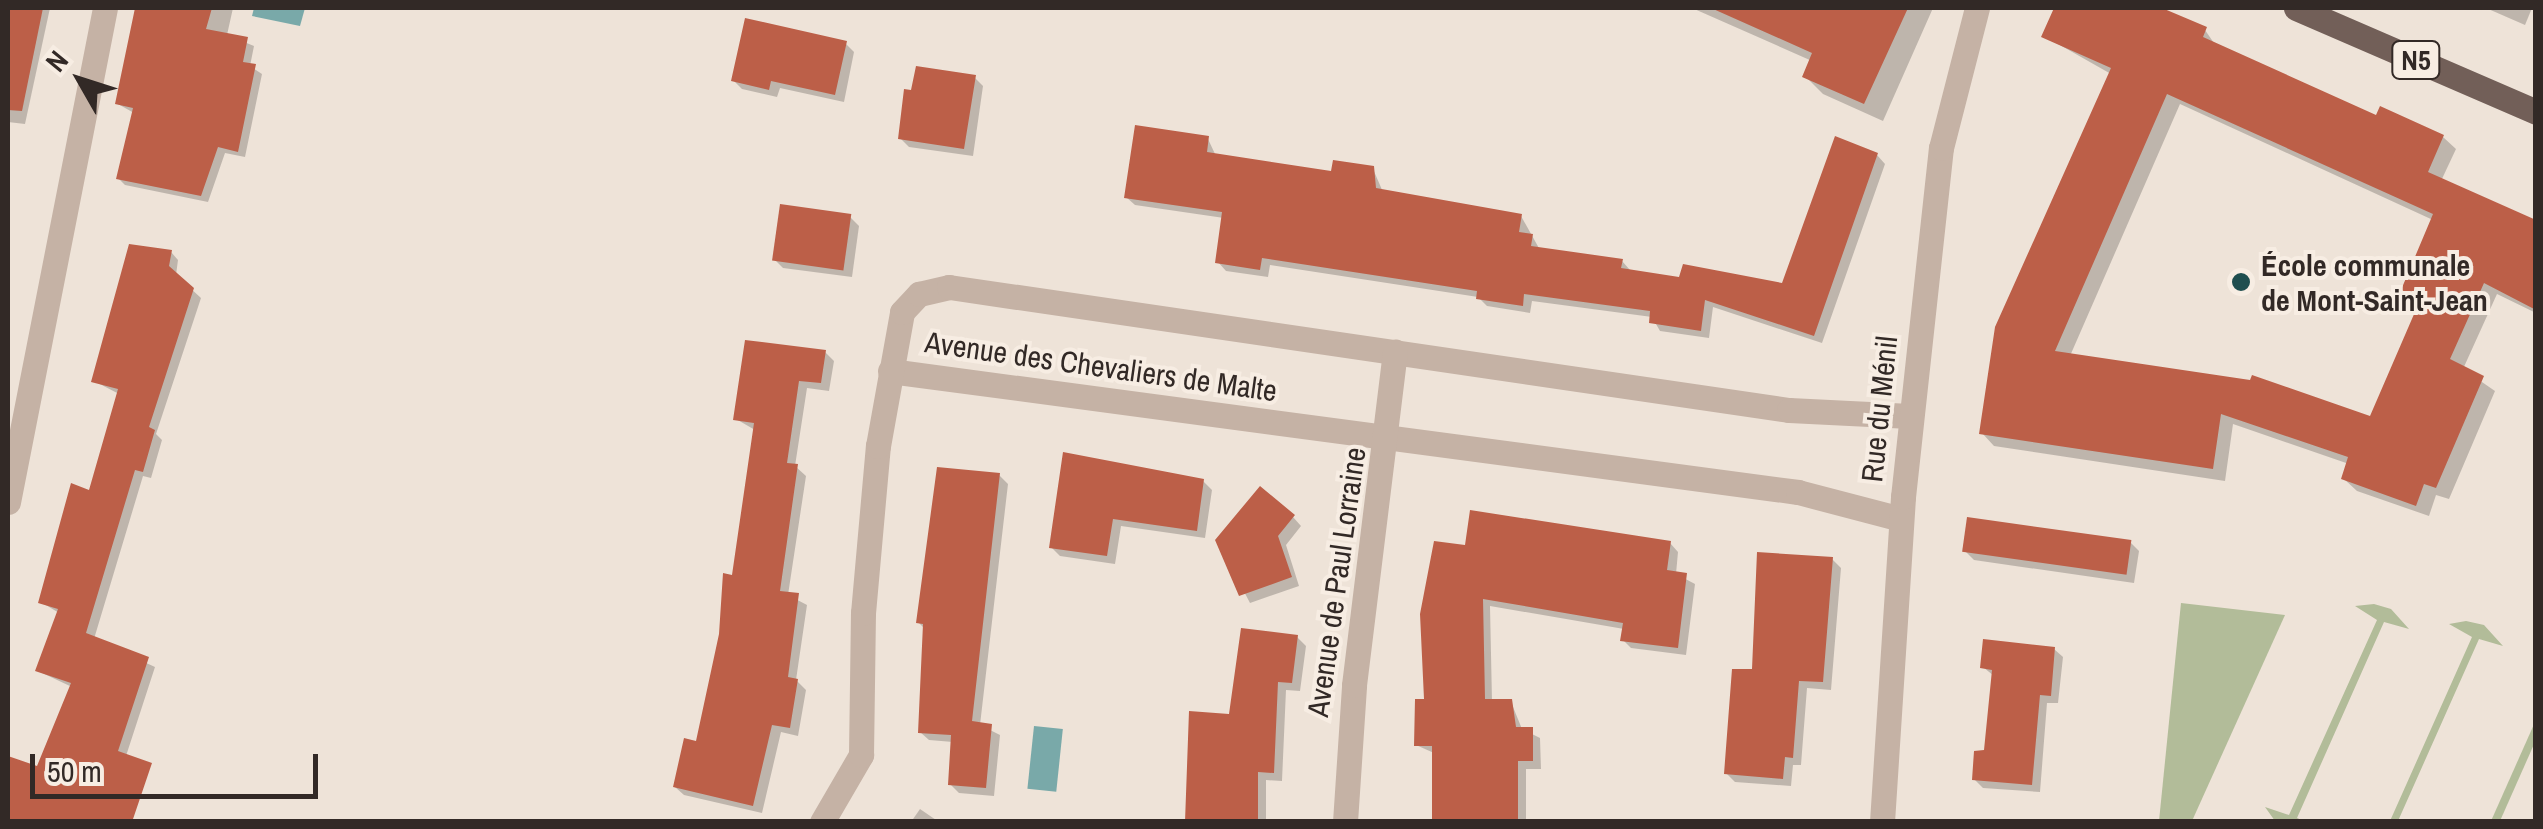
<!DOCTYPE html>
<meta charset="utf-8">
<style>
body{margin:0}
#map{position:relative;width:2543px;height:829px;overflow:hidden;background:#eee3d8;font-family:"Archivo Narrow",sans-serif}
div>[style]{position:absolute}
.green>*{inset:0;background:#b2bc99}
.water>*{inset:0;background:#79a9a9;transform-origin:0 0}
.shadow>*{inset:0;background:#0003}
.building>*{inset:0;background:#bc5f48;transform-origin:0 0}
.minor>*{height:25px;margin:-12.5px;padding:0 12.5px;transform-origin:12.5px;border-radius:12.5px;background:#c5b2a5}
.major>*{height:25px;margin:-12.5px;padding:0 12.5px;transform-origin:12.5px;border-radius:12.5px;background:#725f58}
.dots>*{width:28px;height:28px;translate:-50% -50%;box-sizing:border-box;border:5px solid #f7ede3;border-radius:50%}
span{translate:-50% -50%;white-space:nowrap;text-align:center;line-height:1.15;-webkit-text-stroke:8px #f7ede3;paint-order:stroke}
.shield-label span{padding:2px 8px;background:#f7ede3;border:2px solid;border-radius:8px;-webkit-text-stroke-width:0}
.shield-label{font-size:28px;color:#322926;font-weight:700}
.poi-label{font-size:30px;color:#322926;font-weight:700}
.left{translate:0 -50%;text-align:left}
.street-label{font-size:30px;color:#322926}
.frame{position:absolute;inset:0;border:10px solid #322926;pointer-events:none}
.north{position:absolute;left:30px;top:30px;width:100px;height:100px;-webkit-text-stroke:8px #f7ede3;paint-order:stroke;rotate:309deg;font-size:28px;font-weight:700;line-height:40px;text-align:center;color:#322926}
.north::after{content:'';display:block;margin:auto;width:35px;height:45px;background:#322926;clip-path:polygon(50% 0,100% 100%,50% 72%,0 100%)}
.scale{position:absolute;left:30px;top:754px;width:288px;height:45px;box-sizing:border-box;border:5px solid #322926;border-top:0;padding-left:12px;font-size:30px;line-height:35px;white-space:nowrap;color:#322926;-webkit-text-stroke:8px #f7ede3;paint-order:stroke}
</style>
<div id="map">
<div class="green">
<div style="clip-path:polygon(2181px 603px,2285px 615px,2192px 821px,2159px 821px)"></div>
<div style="clip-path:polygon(2374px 604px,2391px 609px,2409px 629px,2384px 622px,2297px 818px,2304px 821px,2275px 821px,2265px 807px,2289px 815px,2377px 620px,2355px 606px)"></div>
<div style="clip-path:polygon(2466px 621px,2484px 625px,2503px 646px,2479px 639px,2398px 821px,2390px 821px,2472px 637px,2449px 624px)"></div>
<div style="clip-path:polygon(2535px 722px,2535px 742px,2500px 821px,2491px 821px)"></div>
</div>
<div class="water">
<div style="clip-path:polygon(254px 8px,305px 8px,300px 26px,252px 16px)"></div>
<div style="left:1034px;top:726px;width:29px;height:63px;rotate:6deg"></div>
</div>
<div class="shadow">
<div style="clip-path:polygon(8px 8px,50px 8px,25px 124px,8px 122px)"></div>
<div style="clip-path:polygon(136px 8px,233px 8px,227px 35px,254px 46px,250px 66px,262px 74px,245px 157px,225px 153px,208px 202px,125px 185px,118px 178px,134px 113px,118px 104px)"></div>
<div style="clip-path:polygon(1692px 8px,1933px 8px,1883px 121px,1823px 94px,1805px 76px,1812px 61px)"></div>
<div style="clip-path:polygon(evenodd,2057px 8px,2155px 8px,2205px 30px,2216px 46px,2377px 118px,2443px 137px,2456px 149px,2441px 181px,2536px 226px,2536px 313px,2497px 294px,2463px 369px,2495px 391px,2449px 499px,2436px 495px,2429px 516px,2357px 491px,2344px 479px,2349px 464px,2233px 424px,2225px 481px,1994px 446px,1982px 433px,2111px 74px,2044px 36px,2057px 8px,2180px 104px,2433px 220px,2404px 290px,2421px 304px,2372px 419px,2070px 356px,2180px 104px)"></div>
<div style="clip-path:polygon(2486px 8px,2532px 8px,2525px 25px)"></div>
<div style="clip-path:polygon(846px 44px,854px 52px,844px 102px,780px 88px,777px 97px,742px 89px,733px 80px)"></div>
<div style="clip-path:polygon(974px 77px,983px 86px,973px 156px,909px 147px,900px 138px)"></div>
<div style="clip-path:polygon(1208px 139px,1216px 156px,1333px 173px,1373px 169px,1383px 192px,1521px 216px,1540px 250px,1622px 261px,1630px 270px,1681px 280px,1783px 286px,1877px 155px,1885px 164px,1822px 343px,1713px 307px,1709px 338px,1660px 331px,1652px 317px,1532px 301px,1530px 313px,1487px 306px,1478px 297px,1270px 265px,1268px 277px,1226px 271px,1218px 262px,1224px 218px,1135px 205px,1126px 197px)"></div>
<div style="clip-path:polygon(850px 217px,859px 226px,852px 277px,783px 268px,774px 259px)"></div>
<div style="clip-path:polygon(171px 252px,178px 260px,176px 275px,201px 298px,156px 434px,162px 440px,151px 478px,143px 476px,94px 639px,155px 667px,126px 756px,130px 822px,8px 822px,13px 798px,8px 758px,38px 770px,72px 687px,38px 671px,59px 613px,41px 602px,91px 493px,119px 394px,94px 381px)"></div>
<div style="clip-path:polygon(825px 352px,834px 361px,829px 391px,807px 388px,795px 466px,806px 476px,788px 595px,807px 605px,796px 680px,806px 690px,798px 736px,781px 732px,762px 813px,684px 795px,675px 787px,698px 744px,734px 578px,755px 430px,736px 419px)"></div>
<div style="clip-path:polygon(1065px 455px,1203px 481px,1212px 490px,1205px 538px,1121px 526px,1115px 564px,1060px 556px,1051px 547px)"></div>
<div style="clip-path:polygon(999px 475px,1008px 484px,980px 725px,1000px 735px,994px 796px,959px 793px,950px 784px,953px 742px,929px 740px,920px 732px,925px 629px,919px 623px)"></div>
<div style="clip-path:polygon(1293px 517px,1301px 526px,1286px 545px,1299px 586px,1250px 603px,1217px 540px)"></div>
<div style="clip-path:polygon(2130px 542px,2139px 551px,2134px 583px,1974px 560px,1965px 551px)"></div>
<div style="clip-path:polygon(1670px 543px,1678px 552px,1676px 574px,1695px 584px,1686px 655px,1631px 648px,1623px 640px,1624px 629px,1490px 606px,1492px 701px,1511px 702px,1522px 729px,1540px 738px,1541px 769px,1526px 769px,1526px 822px,1435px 822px,1434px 753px,1416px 745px,1467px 548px)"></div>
<div style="clip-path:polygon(1832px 559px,1841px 568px,1831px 690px,1807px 688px,1801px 765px,1793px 765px,1791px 786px,1735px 782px,1726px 773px,1754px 672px)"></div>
<div style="clip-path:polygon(1297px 637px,1306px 646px,1300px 691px,1286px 690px,1282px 781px,1266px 780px,1266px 822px,1188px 822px,1231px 717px)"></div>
<div style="clip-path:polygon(2054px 649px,2063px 657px,2058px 703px,2047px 703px,2040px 792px,1983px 788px,1974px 779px,1986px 752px,1994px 676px,1983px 667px)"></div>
<div style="clip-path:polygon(920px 809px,939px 822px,911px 822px)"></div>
</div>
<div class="building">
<div style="clip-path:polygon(8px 8px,43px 8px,22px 111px,8px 110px)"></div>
<div style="clip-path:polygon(135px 8px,212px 8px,206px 29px,248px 37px,243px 62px,256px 64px,238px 152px,218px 147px,201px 196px,116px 179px,133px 108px,115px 104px)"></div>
<div style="clip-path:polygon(1711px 8px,1908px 8px,1864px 104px,1802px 77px,1812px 53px)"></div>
<div style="clip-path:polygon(evenodd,2054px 8px,2162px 8px,2207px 27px,2203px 37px,2376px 115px,2380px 106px,2444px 135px,2428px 172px,2536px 220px,2536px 310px,2484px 283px,2450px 359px,2484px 376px,2436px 488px,2424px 484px,2416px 506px,2341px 479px,2348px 457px,2221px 414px,2213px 469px,1979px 434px,1995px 327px,2111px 68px,2041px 37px,2054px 8px,2167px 94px,2433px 214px,2401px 290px,2421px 298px,2370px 416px,2252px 375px,2250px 380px,2055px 351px,2167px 94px)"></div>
<div style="clip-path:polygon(745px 18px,847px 41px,835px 95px,771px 81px,769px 90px,731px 81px)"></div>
<div style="clip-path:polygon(916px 66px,976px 75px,964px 149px,898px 139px,904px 89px,911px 90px)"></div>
<div style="clip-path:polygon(1135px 125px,1209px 136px,1207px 152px,1331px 171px,1333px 160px,1374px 166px,1376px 188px,1522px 214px,1519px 232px,1533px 234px,1531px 246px,1623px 259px,1621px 268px,1679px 277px,1683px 264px,1782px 283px,1835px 136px,1878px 153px,1814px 336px,1705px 300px,1701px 331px,1649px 323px,1650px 311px,1524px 294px,1523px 306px,1476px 299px,1477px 291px,1262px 258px,1260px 270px,1215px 263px,1222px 212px,1124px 198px)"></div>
<div style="left:780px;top:204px;width:72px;height:57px;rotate:8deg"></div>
<div style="clip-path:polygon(129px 244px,172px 250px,169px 266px,194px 288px,149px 427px,155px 430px,143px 472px,135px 470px,86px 633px,149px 657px,118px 751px,152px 763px,132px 822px,8px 822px,8px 756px,37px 766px,71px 683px,35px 671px,58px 609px,38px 603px,71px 483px,89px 490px,118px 389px,91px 382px)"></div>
<div style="clip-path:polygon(745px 340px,826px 350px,821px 383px,799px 381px,787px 463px,798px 464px,780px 591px,799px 593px,788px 677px,798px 679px,790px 728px,772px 725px,753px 806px,673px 787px,684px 738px,696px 741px,719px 634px,723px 573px,732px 575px,754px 423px,733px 420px)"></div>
<div style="clip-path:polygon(1063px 452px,1204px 479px,1197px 531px,1113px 519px,1107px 556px,1049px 548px)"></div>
<div style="clip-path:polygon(937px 467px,1000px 473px,972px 721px,992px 724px,986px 788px,948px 785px,951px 735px,918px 733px,923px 624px,916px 623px)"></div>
<div style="clip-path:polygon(1260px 486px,1295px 515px,1278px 536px,1292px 577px,1239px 596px,1215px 540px)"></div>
<div style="clip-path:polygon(1470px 510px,1671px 541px,1667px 570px,1687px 573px,1678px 648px,1620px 641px,1623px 623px,1483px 599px,1485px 699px,1512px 699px,1516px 727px,1533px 727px,1533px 761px,1518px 761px,1518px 822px,1432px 822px,1432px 746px,1414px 746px,1415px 699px,1424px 699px,1420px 614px,1434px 541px,1465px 545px)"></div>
<div style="left:1967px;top:517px;width:166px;height:35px;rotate:8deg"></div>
<div style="clip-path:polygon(1757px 552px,1833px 557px,1823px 682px,1799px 681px,1793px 758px,1785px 757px,1783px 779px,1724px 774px,1732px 669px,1752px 669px)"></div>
<div style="clip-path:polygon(1241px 628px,1298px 635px,1292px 683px,1278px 682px,1274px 773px,1258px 772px,1258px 822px,1185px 822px,1189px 711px,1229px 714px)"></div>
<div style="clip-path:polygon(1983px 639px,2055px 647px,2051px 696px,2040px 695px,2032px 785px,1972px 780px,1974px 751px,1984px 750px,1992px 670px,1980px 668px)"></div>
</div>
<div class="minor">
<div style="left:890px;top:371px;width:916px;rotate:7.59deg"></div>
<div style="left:1798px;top:492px;width:106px;rotate:14.7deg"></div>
<div style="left:8px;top:502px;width:503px;rotate:-78.89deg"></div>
<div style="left:822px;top:822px;width:78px;rotate:-59.8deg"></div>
<div style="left:861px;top:755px;width:142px;rotate:-89.2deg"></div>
<div style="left:863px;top:613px;width:168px;rotate:-84.9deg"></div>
<div style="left:878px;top:446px;width:136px;rotate:-79.8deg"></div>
<div style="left:902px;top:312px;width:25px;rotate:-47deg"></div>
<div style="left:919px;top:294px;width:31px;rotate:-13deg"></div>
<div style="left:949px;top:287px;width:849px;rotate:8.33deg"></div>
<div style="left:1789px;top:410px;width:121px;rotate:2.8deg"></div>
<div style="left:1345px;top:822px;width:137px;rotate:-86.2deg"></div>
<div style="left:1354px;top:685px;width:336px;rotate:-83deg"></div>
<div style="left:1882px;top:822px;width:326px;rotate:-86.3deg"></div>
<div style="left:1903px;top:497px;width:351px;rotate:-83.8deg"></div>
<div style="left:1941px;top:148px;width:145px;rotate:-75.6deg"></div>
</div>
<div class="major">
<div style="left:2296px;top:8px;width:262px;rotate:23.4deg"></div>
</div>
<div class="dots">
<div style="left:2241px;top:282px;background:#1f4e4f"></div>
</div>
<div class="shield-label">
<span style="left:2416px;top:60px">N5</span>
</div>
<div class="poi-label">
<span class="left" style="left:2261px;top:282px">École communale<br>de Mont-Saint-Jean</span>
</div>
<div class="street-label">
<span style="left:1101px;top:366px;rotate:8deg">Avenue des Chevaliers de Malte</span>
<span style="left:1879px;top:409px;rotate:-84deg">Rue du Ménil</span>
<span style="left:1336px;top:582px;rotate:-82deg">Avenue de Paul Lorraine</span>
</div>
<div class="frame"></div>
<div class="north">N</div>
<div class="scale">50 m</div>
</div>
